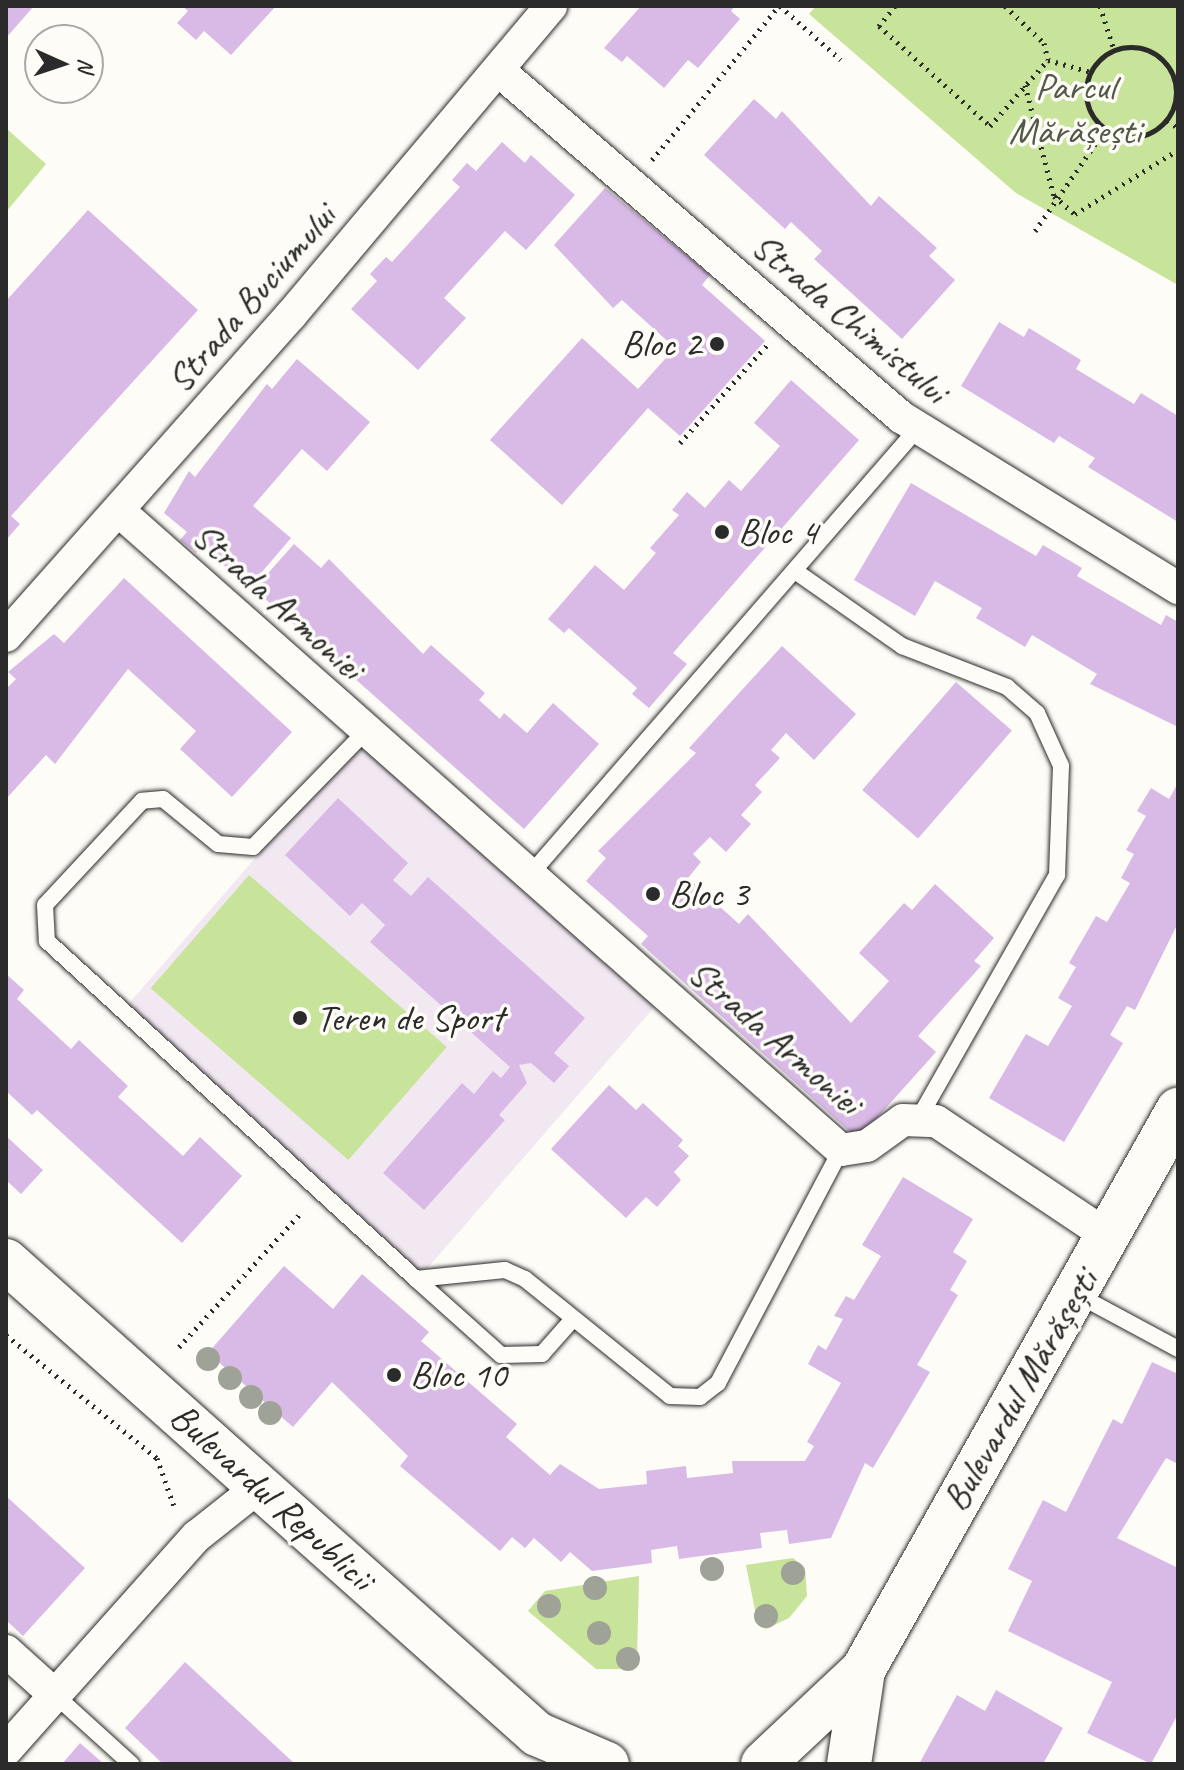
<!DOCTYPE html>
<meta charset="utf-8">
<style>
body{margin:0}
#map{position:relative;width:1184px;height:1770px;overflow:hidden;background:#fdfcf7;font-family:Caveat,sans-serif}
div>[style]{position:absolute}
.built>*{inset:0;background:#f2e8f2;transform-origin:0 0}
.green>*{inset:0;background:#c8e39a;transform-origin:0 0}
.building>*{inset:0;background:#d9bae7;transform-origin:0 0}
.path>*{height:5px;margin-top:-2.5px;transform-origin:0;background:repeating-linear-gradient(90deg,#2b2b2b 0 2px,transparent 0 8px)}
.path>.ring{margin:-2.5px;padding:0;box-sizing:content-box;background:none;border:5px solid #2b2b2b;border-radius:50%}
.roads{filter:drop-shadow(0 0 2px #2b2b2b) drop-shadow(0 0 2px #2b2b2b)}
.service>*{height:16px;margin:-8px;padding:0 8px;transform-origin:8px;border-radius:8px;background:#fdfcf7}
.minor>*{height:32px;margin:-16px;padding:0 16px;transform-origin:16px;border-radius:16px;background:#fdfcf7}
.primary>*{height:44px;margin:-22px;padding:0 22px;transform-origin:22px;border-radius:22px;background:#fdfcf7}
.trees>*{width:24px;height:24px;margin:-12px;border-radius:50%;background:#9fa296}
.dots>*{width:22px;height:22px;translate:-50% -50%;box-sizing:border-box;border:4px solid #fdfcf7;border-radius:50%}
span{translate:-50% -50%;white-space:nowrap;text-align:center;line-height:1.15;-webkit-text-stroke:7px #fdfcf7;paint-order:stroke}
.park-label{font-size:38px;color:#525947}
.street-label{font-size:38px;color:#2b2b2b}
.poi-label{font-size:38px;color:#2b2b2b}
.right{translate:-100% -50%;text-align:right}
.left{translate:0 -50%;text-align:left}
.frame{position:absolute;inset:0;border:8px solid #2b2b2b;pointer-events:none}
.north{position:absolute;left:24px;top:24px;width:80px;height:80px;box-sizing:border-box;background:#fdfcf7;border:2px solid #a9a8a5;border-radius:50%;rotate:93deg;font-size:22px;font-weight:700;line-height:32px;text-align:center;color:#2b2b2b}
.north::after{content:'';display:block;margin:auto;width:28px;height:36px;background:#2b2b2b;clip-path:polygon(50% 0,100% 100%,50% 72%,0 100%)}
</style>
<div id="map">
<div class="built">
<div style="left:364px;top:733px;width:399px;height:369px;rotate:41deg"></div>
</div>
<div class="green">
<div style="clip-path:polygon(816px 6px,1178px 6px,1178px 285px,1016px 193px,809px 14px)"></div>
<div style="clip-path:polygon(6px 128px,46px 164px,6px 212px)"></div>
<div style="left:249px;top:875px;width:262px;height:150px;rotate:41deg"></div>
<div style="clip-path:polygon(793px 1558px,805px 1568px,807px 1596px,789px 1618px,766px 1629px,758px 1625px,746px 1565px)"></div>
<div style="clip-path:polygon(639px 1576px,637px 1657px,621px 1669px,596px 1669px,528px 1611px,545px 1591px)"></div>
</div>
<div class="building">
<div style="clip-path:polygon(6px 6px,34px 6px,6px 38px)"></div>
<div style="clip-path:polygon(182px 6px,276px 6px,231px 55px,204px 31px,196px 40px,177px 23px,188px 11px)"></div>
<div style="clip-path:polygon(641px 6px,735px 6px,731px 11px,740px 19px,698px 68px,688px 60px,664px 88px,627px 56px,622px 62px,604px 48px)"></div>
<div style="clip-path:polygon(754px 99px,776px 119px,782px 111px,871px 206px,879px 196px,937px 248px,929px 256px,955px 280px,902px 339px,814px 259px,822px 251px,791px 222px,785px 229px,704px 155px)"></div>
<div style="clip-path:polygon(502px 142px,525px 163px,531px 155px,575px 195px,526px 250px,505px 231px,444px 298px,466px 318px,418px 370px,351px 309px,377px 281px,370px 274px,386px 257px,392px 262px,460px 187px,452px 180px,467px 163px,476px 171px)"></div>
<div style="clip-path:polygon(605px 188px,710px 275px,702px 285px,765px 341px,680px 436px,648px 408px,562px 505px,490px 440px,582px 338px,638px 389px,675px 348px,622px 300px,613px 308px,554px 245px)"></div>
<div style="clip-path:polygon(88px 210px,198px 310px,11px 516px,20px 524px,6px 540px,6px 301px)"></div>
<div style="clip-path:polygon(999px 322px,1024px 337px,1029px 328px,1081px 360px,1076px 369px,1134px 404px,1141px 393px,1178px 416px,1178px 522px,1088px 467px,1095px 458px,1059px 436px,1054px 443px,961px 386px)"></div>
<div style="clip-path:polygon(297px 359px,370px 422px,327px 471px,302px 449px,253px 506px,291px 538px,249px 587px,202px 546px,196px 553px,180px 540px,187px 532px,164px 513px,189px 471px,195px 477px,267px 384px,272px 389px)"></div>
<div style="clip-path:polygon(791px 380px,859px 440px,673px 653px,687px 664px,649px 708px,632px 694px,637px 688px,569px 628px,564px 633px,548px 619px,595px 565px,624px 590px,656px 553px,650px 548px,679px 515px,672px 510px,687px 492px,705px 508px,729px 480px,741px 491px,780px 446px,754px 423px)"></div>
<div style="clip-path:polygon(911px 483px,1036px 556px,1043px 545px,1082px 568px,1077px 576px,1161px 625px,1166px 615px,1178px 622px,1178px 727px,1090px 684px,1097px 674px,1032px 635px,1025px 647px,976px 618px,982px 608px,935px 581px,915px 616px,854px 580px)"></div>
<div style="clip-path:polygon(294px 544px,321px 568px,329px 559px,423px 654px,431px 645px,485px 693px,479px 700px,500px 719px,504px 713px,527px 733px,553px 703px,599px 744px,524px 829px,254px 589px)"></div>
<div style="clip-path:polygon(124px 578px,292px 732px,232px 797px,180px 749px,196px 731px,128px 669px,55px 764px,46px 755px,6px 799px,6px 689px,16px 679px,8px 672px,54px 634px,64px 643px)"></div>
<div style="clip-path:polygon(782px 646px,856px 714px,814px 760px,786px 733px,771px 750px,780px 758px,755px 785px,762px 792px,741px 815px,751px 824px,726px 852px,710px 837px,693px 854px,701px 862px,688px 878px,739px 924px,748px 914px,851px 1023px,889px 981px,859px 953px,904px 903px,912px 910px,935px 884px,994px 938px,974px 961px,981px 966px,918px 1036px,936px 1052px,858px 1139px,641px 944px,648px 936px,586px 881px,606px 858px,598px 851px,696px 753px,689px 748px)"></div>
<div style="left:956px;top:682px;width:74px;height:143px;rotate:41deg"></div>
<div style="clip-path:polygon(1178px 783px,1178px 923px,1135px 1010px,1127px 1006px,1110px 1035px,1123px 1043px,1064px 1142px,989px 1098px,1026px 1034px,1048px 1046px,1072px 1006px,1058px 998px,1076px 967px,1069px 963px,1096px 916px,1107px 922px,1130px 883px,1121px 878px,1134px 854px,1126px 850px,1146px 816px,1137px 811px,1151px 788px,1169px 799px)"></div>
<div style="clip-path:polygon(338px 798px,408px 863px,393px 880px,411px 896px,428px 877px,585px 1018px,554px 1053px,569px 1066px,554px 1083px,531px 1063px,519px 1065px,527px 1083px,499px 1115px,505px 1120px,424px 1210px,383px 1173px,462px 1083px,474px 1094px,493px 1071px,501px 1078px,510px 1067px,370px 942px,385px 925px,362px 903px,350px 916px,285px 855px)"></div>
<div style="clip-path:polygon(6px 974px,24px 990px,17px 999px,71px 1049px,79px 1040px,128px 1086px,118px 1097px,183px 1156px,200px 1137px,242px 1176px,182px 1243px,37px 1110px,32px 1115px,6px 1091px)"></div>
<div style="clip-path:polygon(609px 1085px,636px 1110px,643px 1103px,683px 1140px,678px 1146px,689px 1156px,674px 1172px,681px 1180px,657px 1207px,646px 1197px,626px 1218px,551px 1149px)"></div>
<div style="clip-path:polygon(6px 1136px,43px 1170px,21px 1194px,6px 1180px)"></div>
<div style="clip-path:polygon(903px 1177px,973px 1219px,953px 1252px,967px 1261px,950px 1290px,958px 1295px,917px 1365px,930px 1372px,873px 1468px,865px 1463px,831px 1538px,789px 1544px,787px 1530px,760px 1533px,762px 1548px,679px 1559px,677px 1546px,651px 1550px,652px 1563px,592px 1571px,570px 1552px,561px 1562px,534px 1538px,525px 1548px,512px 1537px,500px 1551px,400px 1466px,408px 1456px,332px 1382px,293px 1427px,208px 1353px,284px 1266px,333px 1309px,362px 1274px,429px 1332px,421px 1341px,517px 1424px,506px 1437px,550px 1475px,560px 1464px,599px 1489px,647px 1484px,646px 1471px,686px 1466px,687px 1478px,733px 1473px,732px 1461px,805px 1461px,814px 1446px,807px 1442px,841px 1383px,808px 1364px,818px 1345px,826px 1350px,843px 1319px,834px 1316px,846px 1296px,854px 1300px,881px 1256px,862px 1245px)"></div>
<div style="clip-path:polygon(1152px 1362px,1178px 1374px,1178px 1464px,1166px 1458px,1117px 1538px,1178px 1568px,1178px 1714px,1151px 1764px,1087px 1733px,1112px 1682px,1008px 1631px,1032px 1581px,1008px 1569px,1043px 1500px,1066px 1512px,1113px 1419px,1122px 1424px)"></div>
<div style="clip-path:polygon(6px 1496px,85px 1568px,23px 1636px,6px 1620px)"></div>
<div style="clip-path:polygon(185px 1662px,295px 1764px,163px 1764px,125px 1728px)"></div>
<div style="clip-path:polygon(996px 1690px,1063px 1728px,1043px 1764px,919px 1764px,957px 1695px,985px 1711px)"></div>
<div style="clip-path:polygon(80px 1743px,104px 1764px,62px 1764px)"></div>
</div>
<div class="path">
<div style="left:780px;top:6px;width:81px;rotate:41.5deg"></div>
<div style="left:895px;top:6px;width:26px;rotate:129deg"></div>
<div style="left:879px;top:26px;width:149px;rotate:42deg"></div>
<div style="left:990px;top:126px;width:88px;rotate:-48.7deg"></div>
<div style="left:1005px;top:6px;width:54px;rotate:43.5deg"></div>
<div style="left:1044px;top:43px;width:17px;rotate:77deg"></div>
<div style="left:1048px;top:60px;width:45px;rotate:15.6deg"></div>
<div style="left:1100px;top:6px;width:46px;rotate:72.3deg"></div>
<div class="ring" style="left:1086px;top:47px;width:85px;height:85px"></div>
<div style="left:1025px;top:85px;width:115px;rotate:75.4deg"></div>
<div style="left:1054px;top:196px;width:28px;rotate:41deg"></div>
<div style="left:1075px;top:214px;width:121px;rotate:-31.9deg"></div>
<div style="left:1167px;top:121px;width:13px;rotate:32deg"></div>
<div style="left:652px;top:160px;width:200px;rotate:-50.5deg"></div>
<div style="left:1035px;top:231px;width:123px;rotate:-55.3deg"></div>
<div style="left:680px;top:443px;width:131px;rotate:-48.4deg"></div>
<div style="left:6px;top:1335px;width:195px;rotate:39.2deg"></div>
<div style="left:157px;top:1458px;width:54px;rotate:70.6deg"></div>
<div style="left:179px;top:1347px;width:183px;rotate:-47.7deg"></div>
</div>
<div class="roads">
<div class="service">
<div style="left:795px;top:571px;width:131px;rotate:35deg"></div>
<div style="left:902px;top:646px;width:113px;rotate:21.3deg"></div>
<div style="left:1007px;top:687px;width:40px;rotate:41deg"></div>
<div style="left:1037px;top:713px;width:58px;rotate:65.6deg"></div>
<div style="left:1061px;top:766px;width:109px;rotate:92.1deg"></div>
<div style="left:1057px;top:875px;width:277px;rotate:119.6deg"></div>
<div style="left:364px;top:733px;width:159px;rotate:134.2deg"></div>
<div style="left:253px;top:847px;width:35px;rotate:-175deg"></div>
<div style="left:218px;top:844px;width:71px;rotate:-140.7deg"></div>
<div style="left:163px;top:799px;width:21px;rotate:175deg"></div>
<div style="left:142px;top:801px;width:142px;rotate:133deg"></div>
<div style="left:45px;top:905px;width:36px;rotate:87deg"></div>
<div style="left:47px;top:941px;width:500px;rotate:42.49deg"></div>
<div style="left:416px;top:1279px;width:89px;rotate:-5.8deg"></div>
<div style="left:505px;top:1270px;width:22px;rotate:24deg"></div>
<div style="left:525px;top:1279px;width:186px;rotate:38.9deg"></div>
<div style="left:670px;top:1396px;width:30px;rotate:2deg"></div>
<div style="left:700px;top:1397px;width:23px;rotate:-38deg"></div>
<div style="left:718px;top:1383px;width:263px;rotate:-62.2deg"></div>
<div style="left:528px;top:877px;width:593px;rotate:-49.03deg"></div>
<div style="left:416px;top:1279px;width:114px;rotate:41.8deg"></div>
<div style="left:501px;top:1355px;width:41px;rotate:-1.4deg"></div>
<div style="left:542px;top:1354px;width:47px;rotate:-48.5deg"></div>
<div style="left:1076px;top:1294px;width:116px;rotate:28.3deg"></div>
<div style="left:55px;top:1695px;width:103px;rotate:42.2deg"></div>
</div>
<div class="minor">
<div style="left:498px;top:70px;width:532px;rotate:40.73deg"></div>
<div style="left:901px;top:417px;width:326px;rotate:31.7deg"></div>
<div style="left:119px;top:511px;width:964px;rotate:41.51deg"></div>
<div style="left:841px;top:1150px;width:26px;rotate:-9deg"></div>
<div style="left:867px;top:1146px;width:44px;rotate:-35.8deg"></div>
<div style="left:903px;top:1120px;width:33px;rotate:2deg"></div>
<div style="left:936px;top:1121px;width:207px;rotate:33.8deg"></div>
<div style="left:6px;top:636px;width:429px;rotate:-48.4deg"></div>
<div style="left:291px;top:315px;width:404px;rotate:-49.9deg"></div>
<div style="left:6px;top:1651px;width:66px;rotate:41.9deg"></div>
<div style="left:6px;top:1750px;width:287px;rotate:-48.3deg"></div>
<div style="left:197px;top:1536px;width:80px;rotate:-38.4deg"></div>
</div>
<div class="primary">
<div style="left:6px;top:1261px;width:711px;rotate:41.69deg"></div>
<div style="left:537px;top:1734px;width:76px;rotate:23.2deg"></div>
<div style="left:763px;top:1764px;width:137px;rotate:-43.2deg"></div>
<div style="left:863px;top:1670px;width:643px;rotate:-60.64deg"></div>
<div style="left:849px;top:1764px;width:95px;rotate:-81.5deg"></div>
</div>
</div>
<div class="trees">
<div style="left:208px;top:1359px"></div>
<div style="left:230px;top:1378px"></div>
<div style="left:251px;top:1397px"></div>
<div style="left:270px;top:1413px"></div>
<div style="left:712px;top:1569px"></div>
<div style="left:793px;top:1573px"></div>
<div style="left:595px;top:1588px"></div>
<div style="left:549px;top:1606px"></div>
<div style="left:766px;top:1616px"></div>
<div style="left:599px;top:1633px"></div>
<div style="left:628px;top:1659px"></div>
</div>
<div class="dots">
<div style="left:717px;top:344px;background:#2b2b2b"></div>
<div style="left:722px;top:532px;background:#2b2b2b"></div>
<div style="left:653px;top:894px;background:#2b2b2b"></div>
<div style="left:300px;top:1018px;background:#2b2b2b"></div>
<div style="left:394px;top:1375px;background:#2b2b2b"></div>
</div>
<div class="park-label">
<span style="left:1075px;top:109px">Parcul<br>Mărășești</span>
</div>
<div class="street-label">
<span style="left:251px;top:298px;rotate:-49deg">Strada Buciumului</span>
<span style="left:850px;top:318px;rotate:40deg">Strada Chimistului</span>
<span style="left:278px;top:601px;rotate:42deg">Strada Armoniei</span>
<span style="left:775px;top:1037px;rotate:41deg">Strada Armoniei</span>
<span style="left:1020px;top:1390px;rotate:-60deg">Bulevardul Mărășești</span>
<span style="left:272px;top:1497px;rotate:42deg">Bulevardul Republicii</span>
</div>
<div class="poi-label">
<span class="right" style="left:701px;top:344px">Bloc 2</span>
<span class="left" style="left:738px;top:532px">Bloc 4</span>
<span class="left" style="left:669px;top:894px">Bloc 3</span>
<span class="left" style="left:316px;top:1018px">Teren de Sport</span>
<span class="left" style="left:410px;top:1375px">Bloc 10</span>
</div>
<div class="frame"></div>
<div class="north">N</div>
</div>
